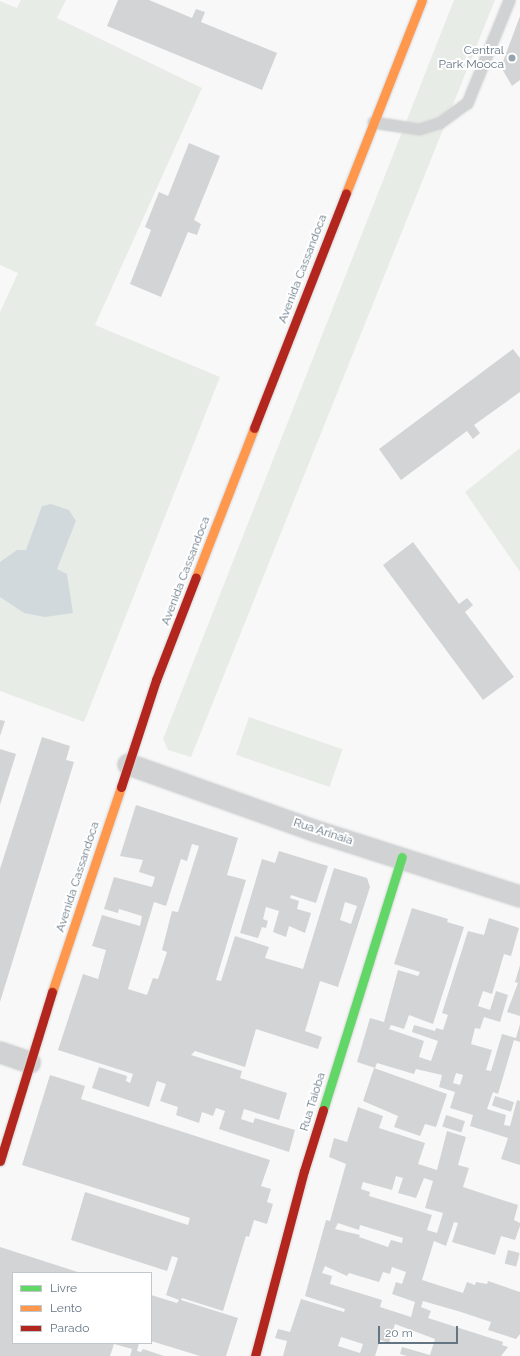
<!DOCTYPE html>
<style>
body{margin:0}
#map{position:relative;width:520px;height:1356px;overflow:hidden;background:#f8f8f8;font-family:Raleway,sans-serif}
div>[style]{position:absolute}
.green>*{inset:0;background:#e8ece6;transform-origin:0 0}
.water>*{inset:0;background:#d2d9dd}
.building>*{inset:0;background:#d3d4d5;transform-origin:0 0}
.roads{filter:drop-shadow(0 0 1px #d5d6d7) drop-shadow(0 0 1px #d5d6d7)}
.lane>*{height:11px;margin:-5.5px;padding:0 5.5px;transform-origin:5.5px;border-radius:5.5px;background:#d0d2d3}
.street>*{height:21px;margin:-10.5px;padding:0 10.5px;transform-origin:10.5px;border-radius:10.5px;background:#d0d2d3}
.fast>*{height:9px;margin:-4.5px;padding:0 4.5px;transform-origin:4.5px;border-radius:4.5px;background:#63d668}
.slow>*{height:9px;margin:-4.5px;padding:0 4.5px;transform-origin:4.5px;border-radius:4.5px;background:#ff974d}
.jam>*{height:9px;margin:-4.5px;padding:0 4.5px;transform-origin:4.5px;border-radius:4.5px;background:#b3261e}
.dots>*{width:11px;height:11px;translate:-50% -50%;box-sizing:border-box;border:2px solid #fff;border-radius:50%}
span{translate:-50% -50%;white-space:nowrap;text-align:center;line-height:1.15;-webkit-text-stroke:4px #fff;paint-order:stroke}
.poi-label{font-size:12px;color:#637583}
.right{translate:-100% -50%;text-align:right}
.street-label{font-size:12px;color:#637583}
.legend{position:absolute;left:12px;top:1272px;width:140px;height:72px;box-sizing:border-box;background:#fff;border:1px solid #c1c8cd;margin:0;padding:5px 7px;list-style:none;font-size:12px;color:#637583}
.legend li{display:flex;align-items:center;gap:8px;height:20px}
.legend b{width:20px;border:1px solid #c1c8cd}
.scale{position:absolute;left:378px;top:1326px;width:80px;height:18px;box-sizing:border-box;border:2px solid #637583;border-top:0;padding-left:5px;font-size:12px;line-height:14px;white-space:nowrap;color:#637583;-webkit-text-stroke:3px #fff;paint-order:stroke}
</style>
<div id="map">
<div class="green">
<div style="clip-path:polygon(21px 0,66px 0,57px 18px,202px 88px,95px 325px,220px 377px,84px 722px,0 691px,0 312px,18px 273px,0 265px,0 1px,17px 8px)"></div>
<div style="clip-path:polygon(454px 0,495px 0,191px 757px,168px 750px,163px 739px)"></div>
<div style="clip-path:polygon(520px 448px,520px 572px,465px 492px)"></div>
<div style="left:249px;top:717px;width:99px;height:40px;rotate:19deg"></div>
</div>
<div class="water">
<div style="clip-path:polygon(51px 504px,69px 510px,76px 521px,57px 569px,67px 574px,73px 613px,45px 617px,24px 613px,0 597px,0 562px,17px 550px,26px 550px,42px 506px)"></div>
</div>
<div class="building">
<div style="clip-path:polygon(118px 0,149px 0,192px 18px,196px 9px,205px 12px,201px 22px,277px 53px,262px 90px,107px 26px)"></div>
<div style="clip-path:polygon(520px 16px,520px 80px,512px 86px,501px 67px)"></div>
<div style="clip-path:polygon(189px 143px,220px 156px,194px 220px,201px 224px,197px 235px,188px 232px,161px 297px,130px 284px,151px 230px,145px 227px,159px 192px,168px 196px)"></div>
<div style="clip-path:polygon(513px 349px,520px 358px,520px 392px,474px 425px,480px 433px,473px 439px,467px 431px,401px 480px,379px 449px)"></div>
<div style="clip-path:polygon(413px 542px,459px 604px,467px 598px,473px 605px,465px 612px,514px 677px,483px 700px,383px 565px)"></div>
<div style="clip-path:polygon(0 720px,5px 721px,0 736px)"></div>
<div style="clip-path:polygon(42px 737px,70px 746px,66px 760px,74px 762px,0 1002px,0 869px)"></div>
<div style="clip-path:polygon(0 749px,16px 754px,0 805px)"></div>
<div style="clip-path:polygon(evenodd,136px 805px,238px 838px,227px 875px,246px 880px,216px 980px,221px 981px,235px 936px,269px 947px,265px 958px,303px 969px,334px 868px,367px 878px,370px 887px,338px 987px,320px 981px,305px 1031px,322px 1037px,318px 1049px,256px 1029px,245px 1067px,195px 1051px,191px 1055px,242px 1071px,240px 1078px,287px 1093px,279px 1120px,244px 1109px,241px 1119px,253px 1123px,255px 1118px,295px 1130px,289px 1152px,219px 1129px,225px 1111px,216px 1108px,213px 1116px,202px 1112px,199px 1123px,176px 1115px,178px 1107px,160px 1101px,166px 1084px,157px 1081px,149px 1107px,92px 1088px,99px 1067px,127px 1076px,126px 1081px,130px 1083px,133px 1074px,58px 1050px,83px 974px,98px 979px,106px 950px,92px 946px,102px 915px,140px 926px,142px 916px,119px 909px,118px 913px,104px 909px,114px 877px,152px 887px,155px 877px,139px 872px,143px 860px,120px 856px,136px 805px,192px 844px,199px 846px,178px 912px,172px 911px,162px 950px,167px 952px,158px 979px,153px 978px,147px 995px,128px 989px,154px 902px,166px 906px,181px 859px,187px 861px,192px 844px,136px 805px,345px 902px,357px 906px,351px 924px,340px 920px,345px 902px)"></div>
<div style="clip-path:polygon(279px 851px,328px 866px,316px 903px,291px 895px,290px 898px,299px 901px,297px 909px,311px 913px,305px 933px,289px 926px,286px 937px,273px 932px,279px 911px,266px 907px,263px 919px,268px 921px,266px 928px,262px 927px,258px 938px,240px 933px,262px 859px,275px 863px)"></div>
<div style="clip-path:polygon(evenodd,412px 908px,448px 919px,447px 922px,464px 927px,433px 1024px,409px 1015px,404px 1029px,391px 1025px,389px 1029px,424px 1041px,419px 1057px,431px 1061px,438px 1041px,412px 1032px,414px 1025px,435px 1031px,436px 1028px,443px 1030px,448px 1015px,442px 1013px,468px 931px,484px 935px,489px 918px,519px 928px,511px 956px,504px 954px,492px 994px,483px 991px,478px 1006px,490px 1010px,496px 991px,508px 995px,500px 1022px,484px 1017px,480px 1029px,475px 1028px,471px 1044px,492px 1050px,486px 1070px,491px 1071px,502px 1034px,516px 1038px,520px 1024px,520px 1042px,514px 1040px,498px 1094px,493px 1092px,487px 1109px,506px 1115px,504px 1125px,510px 1126px,517px 1100px,520px 1101px,520px 1165px,501px 1159px,508px 1138px,470px 1126px,473px 1115px,450px 1108px,455px 1092px,439px 1087px,442px 1075px,416px 1069px,414px 1074px,377px 1063px,375px 1068px,357px 1062px,370px 1018px,384px 1022px,398px 970px,418px 976px,420px 972px,394px 964px,412px 908px,456px 1073px,463px 1075px,460px 1085px,453px 1083px,456px 1073px)"></div>
<div style="clip-path:polygon(520px 965px,520px 1016px,507px 1012px,518px 983px,515px 982px)"></div>
<div style="clip-path:polygon(374px 1068px,447px 1094px,436px 1127px,425px 1124px,420px 1136px,394px 1127px,398px 1116px,363px 1101px)"></div>
<div style="clip-path:polygon(50px 1075px,85px 1086px,81px 1099px,270px 1160px,261px 1186px,271px 1189px,267px 1202px,273px 1204px,267px 1224px,254px 1220px,249px 1237px,246px 1236px,223px 1311px,182px 1298px,181px 1300px,238px 1318px,226px 1356px,200px 1356px,151px 1341px,151px 1295px,177px 1303px,179px 1300px,166px 1295px,178px 1258px,172px 1256px,167px 1271px,71px 1240px,85px 1192px,188px 1225px,190px 1218px,22px 1165px)"></div>
<div style="left:495px;top:1096px;width:20px;height:10px;rotate:18deg"></div>
<div style="clip-path:polygon(evenodd,358px 1107px,383px 1116px,379px 1128px,425px 1143px,418px 1164px,437px 1170px,447px 1131px,466px 1137px,458px 1165px,469px 1168px,463px 1187px,518px 1205px,514px 1220px,520px 1223px,520px 1226px,515px 1240px,501px 1236px,495px 1255px,452px 1242px,458px 1223px,454px 1222px,446px 1246px,434px 1241px,422px 1280px,463px 1293px,467px 1282px,475px 1285px,476px 1282px,487px 1284px,488px 1281px,520px 1292px,520px 1334px,516px 1339px,488px 1330px,491px 1322px,461px 1312px,423px 1301px,421px 1307px,431px 1311px,428px 1318px,503px 1342px,502px 1345px,508px 1347px,501px 1356px,407px 1356px,400px 1354px,402px 1347px,430px 1355px,435px 1339px,395px 1324px,389px 1343px,380px 1340px,375px 1356px,283px 1356px,287px 1341px,275px 1338px,278px 1329px,290px 1332px,301px 1299px,344px 1312px,345px 1309px,305px 1296px,326px 1220px,330px 1221px,346px 1164px,329px 1157px,334px 1138px,347px 1142px,358px 1107px,396px 1176px,403px 1178px,398px 1193px,416px 1198px,424px 1178px,433px 1181px,425px 1208px,443px 1213px,437px 1233px,427px 1230px,432px 1215px,369px 1196px,370px 1192px,361px 1189px,363px 1182px,392px 1190px,396px 1176px,358px 1107px,338px 1223px,359px 1230px,360px 1225px,403px 1238px,402px 1243px,391px 1240px,388px 1247px,359px 1237px,360px 1235px,335px 1229px,338px 1223px,358px 1107px,325px 1266px,347px 1276px,349px 1273px,379px 1282px,383px 1272px,390px 1274px,392px 1267px,406px 1272px,402px 1284px,396px 1282px,392px 1294px,415px 1302px,411px 1317px,380px 1307px,382px 1300px,330px 1284px,332px 1276px,322px 1273px,325px 1266px,358px 1107px,341px 1337px,363px 1344px,360px 1353px,338px 1346px,341px 1337px)"></div>
<div style="left:446px;top:1115px;width:20px;height:12px;rotate:18deg"></div>
<div style="clip-path:polygon(0 1247px,81px 1273px,13px 1273px,13px 1343px,139px 1343px,137px 1351px,141px 1352px,143px 1349px,164px 1356px,130px 1356px,132px 1349px,114px 1344px,110px 1356px,0 1356px)"></div>
<div style="left:508px;top:1250px;width:12px;height:14px;rotate:14deg"></div>
</div>
<div class="roads">
<div class="lane">
<div style="left:373px;top:122px;width:47px;rotate:8.7deg"></div>
<div style="left:419px;top:129px;width:21px;rotate:-17deg"></div>
<div style="left:439px;top:123px;width:34px;rotate:-36deg"></div>
<div style="left:467px;top:103px;width:111px;rotate:-67.8deg"></div>
</div>
<div class="street">
<div style="left:128px;top:764px;width:196px;rotate:19.6deg"></div>
<div style="left:313px;top:830px;width:217px;rotate:17.7deg"></div>
<div style="left:0;top:1052px;width:31px;rotate:19deg"></div>
</div>
<div class="fast">
<div style="left:323px;top:1110px;width:265px;rotate:-72.7deg"></div>
</div>
<div class="slow">
<div style="left:346px;top:193px;width:207px;rotate:-68.5deg"></div>
<div style="left:196px;top:577px;width:160px;rotate:-68.7deg"></div>
<div style="left:52px;top:992px;width:216px;rotate:-71.4deg"></div>
</div>
<div class="jam">
<div style="left:254px;top:428px;width:252px;rotate:-68.6deg"></div>
<div style="left:121px;top:787px;width:113px;rotate:-71.9deg"></div>
<div style="left:156px;top:680px;width:110px;rotate:-68.8deg"></div>
<div style="left:0;top:1161px;width:177px;rotate:-72.9deg"></div>
<div style="left:255px;top:1356px;width:191px;rotate:-75.2deg"></div>
<div style="left:304px;top:1171px;width:64px;rotate:-72.7deg"></div>
</div>
</div>
<div class="dots">
<div style="left:512px;top:58px;background:#97a3ac"></div>
</div>
<div class="poi-label">
<span class="right" style="left:504px;top:58px">Central<br>Park Mooca</span>
</div>
<div class="street-label">
<span style="left:303px;top:269px;rotate:-69deg">Avenida Cassandoca</span>
<span style="left:186px;top:571px;rotate:-69deg">Avenida Cassandoca</span>
<span style="left:323px;top:832px;rotate:18deg">Rua Arinaia</span>
<span style="left:78px;top:877px;rotate:-72deg">Avenida Cassandoca</span>
<span style="left:313px;top:1102px;rotate:-73deg">Rua Taioba</span>
</div>
<ul class="legend">
<li><b style="height:5px;background:#63d668"></b>Livre</li>
<li><b style="height:5px;background:#ff974d"></b>Lento</li>
<li><b style="height:5px;background:#b3261e"></b>Parado</li>
</ul>
<div class="scale">20 m</div>
</div>
